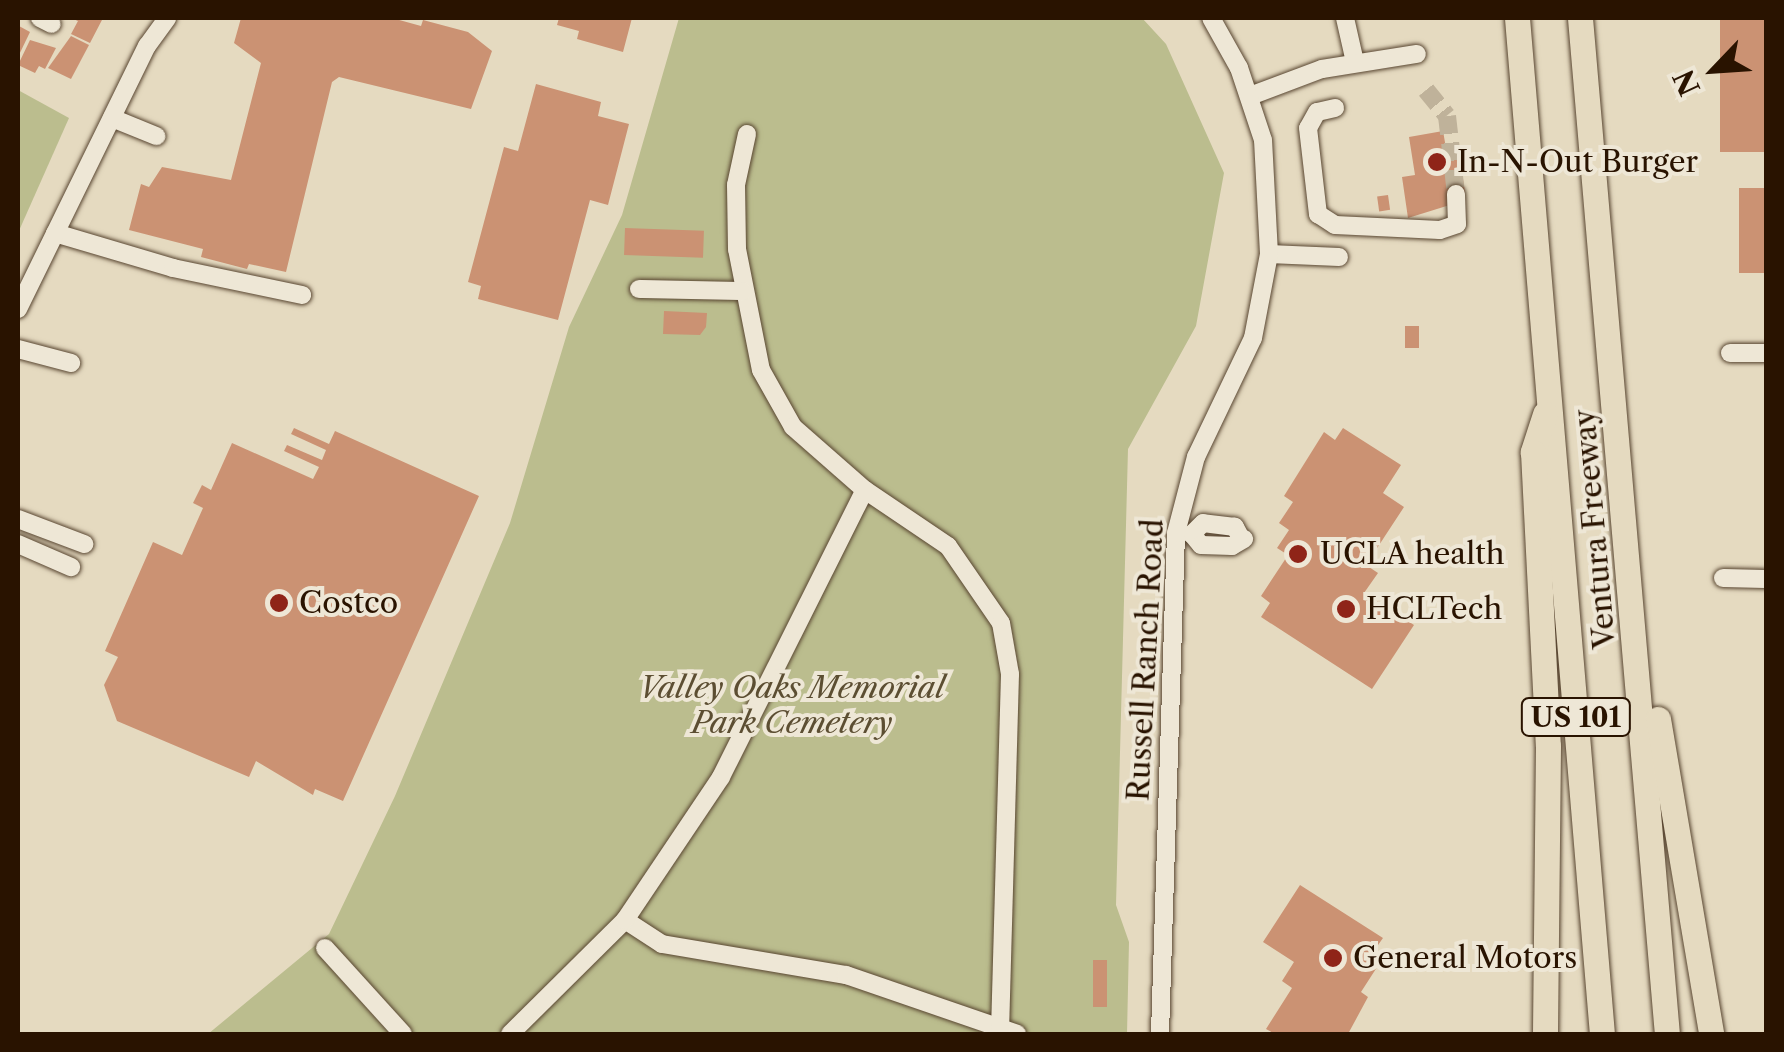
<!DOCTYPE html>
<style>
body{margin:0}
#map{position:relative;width:1784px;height:1052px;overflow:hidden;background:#e5dac0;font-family:"Libre Caslon Text",serif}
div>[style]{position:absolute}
.green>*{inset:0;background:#bbbd8e}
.building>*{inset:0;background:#cb9273;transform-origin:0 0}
.minor-tunnel>*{height:18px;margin-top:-9px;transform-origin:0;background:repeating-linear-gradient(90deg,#bfb29a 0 18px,transparent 0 27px)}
.roads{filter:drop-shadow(0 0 2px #584530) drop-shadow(0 0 2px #584530)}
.minor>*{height:18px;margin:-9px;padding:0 9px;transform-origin:9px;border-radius:9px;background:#eee7d6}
.highway>*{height:25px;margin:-12.5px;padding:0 12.5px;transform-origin:12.5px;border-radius:12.5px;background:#e5dac0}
.dots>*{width:28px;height:28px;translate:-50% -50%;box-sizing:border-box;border:5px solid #eee7d6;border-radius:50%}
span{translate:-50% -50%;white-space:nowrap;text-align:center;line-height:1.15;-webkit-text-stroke:8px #eee7d6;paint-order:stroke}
.shield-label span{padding:2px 8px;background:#eee7d6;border:2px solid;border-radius:8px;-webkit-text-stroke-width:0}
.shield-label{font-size:28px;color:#291300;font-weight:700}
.poi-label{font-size:30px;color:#291300}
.left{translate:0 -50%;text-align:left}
.street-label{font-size:30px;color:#291300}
.park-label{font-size:30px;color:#5c4e32;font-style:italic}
.frame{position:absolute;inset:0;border:20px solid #291300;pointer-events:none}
.north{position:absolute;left:1664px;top:20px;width:100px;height:100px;-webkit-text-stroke:8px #eee7d6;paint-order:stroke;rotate:245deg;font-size:28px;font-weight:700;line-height:40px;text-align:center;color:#291300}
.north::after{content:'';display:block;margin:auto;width:35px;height:45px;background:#291300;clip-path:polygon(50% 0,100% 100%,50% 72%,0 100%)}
</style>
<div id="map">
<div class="green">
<div style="clip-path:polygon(679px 18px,1142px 18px,1166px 44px,1224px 173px,1196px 326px,1128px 449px,1116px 905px,1129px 942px,1127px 1034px,208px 1034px,329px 934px,395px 796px,510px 523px,569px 327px,622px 215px)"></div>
<div style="clip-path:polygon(18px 90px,69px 118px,18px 233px)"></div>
</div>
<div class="building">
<div style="clip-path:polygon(71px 18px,103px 18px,90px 43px,71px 34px,78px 21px)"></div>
<div style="clip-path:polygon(241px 18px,392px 18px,421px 26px,423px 20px,468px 32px,492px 51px,471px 109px,339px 77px,332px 82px,286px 272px,249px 264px,247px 269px,201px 257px,203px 249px,129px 230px,141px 184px,149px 187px,162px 167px,231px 180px,261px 63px,234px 43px)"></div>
<div style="clip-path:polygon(559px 18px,632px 18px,623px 52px,577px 39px,579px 31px,557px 25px)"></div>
<div style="left:1720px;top:18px;width:46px;height:134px"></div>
<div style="clip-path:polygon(19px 26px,30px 32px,18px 57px,18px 30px)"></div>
<div style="clip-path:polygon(71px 36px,89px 45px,71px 79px,48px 68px)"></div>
<div style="clip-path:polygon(30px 40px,56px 48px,45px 69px,39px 66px,35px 73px,18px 65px)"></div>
<div style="clip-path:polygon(536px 84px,601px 102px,598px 116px,629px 124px,608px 205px,590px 200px,558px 320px,478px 299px,481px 286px,468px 282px,504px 147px,518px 151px)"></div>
<div style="clip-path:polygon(1443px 131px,1446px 148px,1458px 146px,1465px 192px,1452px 194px,1453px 204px,1408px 218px,1402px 177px,1415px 175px,1409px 137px)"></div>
<div style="left:1766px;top:188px;width:85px;height:27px;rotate:90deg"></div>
<div style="left:1388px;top:195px;width:15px;height:11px;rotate:82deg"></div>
<div style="left:625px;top:228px;width:79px;height:27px;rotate:2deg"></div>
<div style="clip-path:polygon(664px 311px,707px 313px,706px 327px,700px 335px,663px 334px)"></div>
<div style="left:1405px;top:326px;width:14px;height:22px"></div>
<div style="clip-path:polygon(294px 428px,329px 444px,335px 431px,479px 496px,343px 801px,315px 789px,313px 795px,256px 761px,249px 777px,117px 721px,104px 685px,118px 657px,105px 651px,153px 542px,182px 555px,203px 508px,193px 503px,202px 485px,211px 490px,232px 443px,313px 479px,319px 467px,284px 451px,287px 445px,322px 460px,326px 450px,291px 434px)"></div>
<div style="clip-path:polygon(1343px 428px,1401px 465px,1383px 493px,1404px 507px,1366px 565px,1378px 573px,1364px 593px,1414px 625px,1372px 689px,1261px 617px,1270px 603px,1261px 596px,1288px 555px,1277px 548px,1289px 530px,1279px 523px,1293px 502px,1284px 496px,1324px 432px,1335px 440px)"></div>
<div style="clip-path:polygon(1300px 885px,1383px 938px,1371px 955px,1381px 961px,1361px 992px,1368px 997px,1348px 1034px,1275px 1034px,1266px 1029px,1292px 988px,1282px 981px,1294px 962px,1263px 942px)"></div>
<div style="left:1093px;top:960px;width:14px;height:47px"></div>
</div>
<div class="minor-tunnel">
<div style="left:1426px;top:90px;width:33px;rotate:51deg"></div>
<div style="left:1447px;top:116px;width:79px;rotate:83.4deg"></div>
</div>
<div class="roads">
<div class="minor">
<div style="left:40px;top:18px;width:13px;rotate:27deg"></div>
<div style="left:1345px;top:18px;width:45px;rotate:77.2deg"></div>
<div style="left:1250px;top:96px;width:77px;rotate:-20.6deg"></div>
<div style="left:1322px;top:69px;width:96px;rotate:-9deg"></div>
<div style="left:1335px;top:108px;width:18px;rotate:167deg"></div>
<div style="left:1317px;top:112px;width:18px;rotate:119deg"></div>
<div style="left:1308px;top:128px;width:87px;rotate:83.4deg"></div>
<div style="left:1318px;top:214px;width:20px;rotate:33deg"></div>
<div style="left:1335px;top:225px;width:105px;rotate:2.7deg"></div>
<div style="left:1440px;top:230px;width:18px;rotate:-19deg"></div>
<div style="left:1457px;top:224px;width:30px;rotate:-92deg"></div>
<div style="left:112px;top:118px;width:48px;rotate:22.2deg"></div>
<div style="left:747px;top:134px;width:52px;rotate:102.2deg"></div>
<div style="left:736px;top:185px;width:64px;rotate:89.1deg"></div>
<div style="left:737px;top:249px;width:123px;rotate:78.8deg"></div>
<div style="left:761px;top:370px;width:65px;rotate:60.7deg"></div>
<div style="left:793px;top:427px;width:96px;rotate:41.2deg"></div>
<div style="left:55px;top:233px;width:123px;rotate:16.5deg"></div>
<div style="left:173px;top:268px;width:132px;rotate:11.8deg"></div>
<div style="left:1269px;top:254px;width:70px;rotate:2.5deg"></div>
<div style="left:639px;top:289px;width:104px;rotate:1.1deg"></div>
<div style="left:18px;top:309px;width:293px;rotate:-63.9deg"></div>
<div style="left:147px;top:46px;width:34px;rotate:-54deg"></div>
<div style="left:18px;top:349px;width:55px;rotate:14.8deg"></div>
<div style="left:1730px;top:353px;width:36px"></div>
<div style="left:18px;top:519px;width:71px;rotate:20.7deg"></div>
<div style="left:1241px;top:538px;width:13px;rotate:-119deg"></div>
<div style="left:1235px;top:527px;width:32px;rotate:-173deg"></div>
<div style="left:1203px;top:523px;width:16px;rotate:135deg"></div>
<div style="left:1192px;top:534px;width:14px;rotate:51deg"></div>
<div style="left:1201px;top:545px;width:31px;rotate:2deg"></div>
<div style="left:1232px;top:546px;width:14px;rotate:-30deg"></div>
<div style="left:18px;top:544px;width:58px;rotate:23.5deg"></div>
<div style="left:1723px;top:578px;width:43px;rotate:1.3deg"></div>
<div style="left:625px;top:920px;width:44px;rotate:33deg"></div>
<div style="left:662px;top:944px;width:187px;rotate:9.6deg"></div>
<div style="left:846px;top:975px;width:181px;rotate:19deg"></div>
<div style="left:325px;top:948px;width:116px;rotate:47.8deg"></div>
<div style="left:510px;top:1034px;width:162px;rotate:-44.7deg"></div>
<div style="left:625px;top:920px;width:172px;rotate:-56.1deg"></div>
<div style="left:721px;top:777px;width:321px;rotate:-63.4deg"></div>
<div style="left:865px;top:490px;width:100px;rotate:34deg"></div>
<div style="left:948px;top:546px;width:93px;rotate:55.5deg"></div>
<div style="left:1001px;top:623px;width:52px;rotate:80deg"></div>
<div style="left:1010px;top:674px;width:360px;rotate:91.6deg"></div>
<div style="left:1160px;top:1034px;width:501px;rotate:-88.17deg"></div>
<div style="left:1176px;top:533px;width:79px;rotate:-75.3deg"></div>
<div style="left:1196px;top:457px;width:132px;rotate:-64.4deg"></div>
<div style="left:1253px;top:338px;width:86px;rotate:-79.2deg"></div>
<div style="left:1269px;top:254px;width:114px;rotate:-93deg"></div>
<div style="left:1263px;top:140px;width:76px;rotate:-108.4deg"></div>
<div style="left:1239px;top:68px;width:57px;rotate:-119.2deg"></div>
</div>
<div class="highway">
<div style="left:1517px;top:18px;width:1020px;rotate:85.22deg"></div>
<div style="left:1580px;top:18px;width:1020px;rotate:85.11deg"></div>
<div style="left:1545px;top:414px;width:40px;rotate:108deg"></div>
<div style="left:1533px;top:452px;width:294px;rotate:87.1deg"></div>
<div style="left:1548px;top:746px;width:288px;rotate:90.6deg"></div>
<div style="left:1658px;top:719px;width:319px;rotate:80.4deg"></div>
</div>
</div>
<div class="dots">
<div style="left:1437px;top:162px;background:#8f2418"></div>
<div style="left:1298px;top:554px;background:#8f2418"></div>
<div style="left:279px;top:603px;background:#8f2418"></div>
<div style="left:1346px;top:609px;background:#8f2418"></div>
<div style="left:1333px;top:958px;background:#8f2418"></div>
</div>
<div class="shield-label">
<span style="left:1576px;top:717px">US 101</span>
</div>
<div class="poi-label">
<span class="left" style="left:1457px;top:162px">In-N-Out Burger</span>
<span class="left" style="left:1320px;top:554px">UCLA health</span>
<span class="left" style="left:299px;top:603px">Costco</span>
<span class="left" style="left:1366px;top:609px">HCLTech</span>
<span class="left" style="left:1353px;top:958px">General Motors</span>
</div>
<div class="street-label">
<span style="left:1595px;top:529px;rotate:-95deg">Ventura Freeway</span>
<span style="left:1146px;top:660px;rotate:-87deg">Russell Ranch Road</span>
</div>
<div class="park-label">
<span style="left:792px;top:705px">Valley Oaks Memorial<br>Park Cemetery</span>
</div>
<div class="frame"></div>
<div class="north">N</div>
</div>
